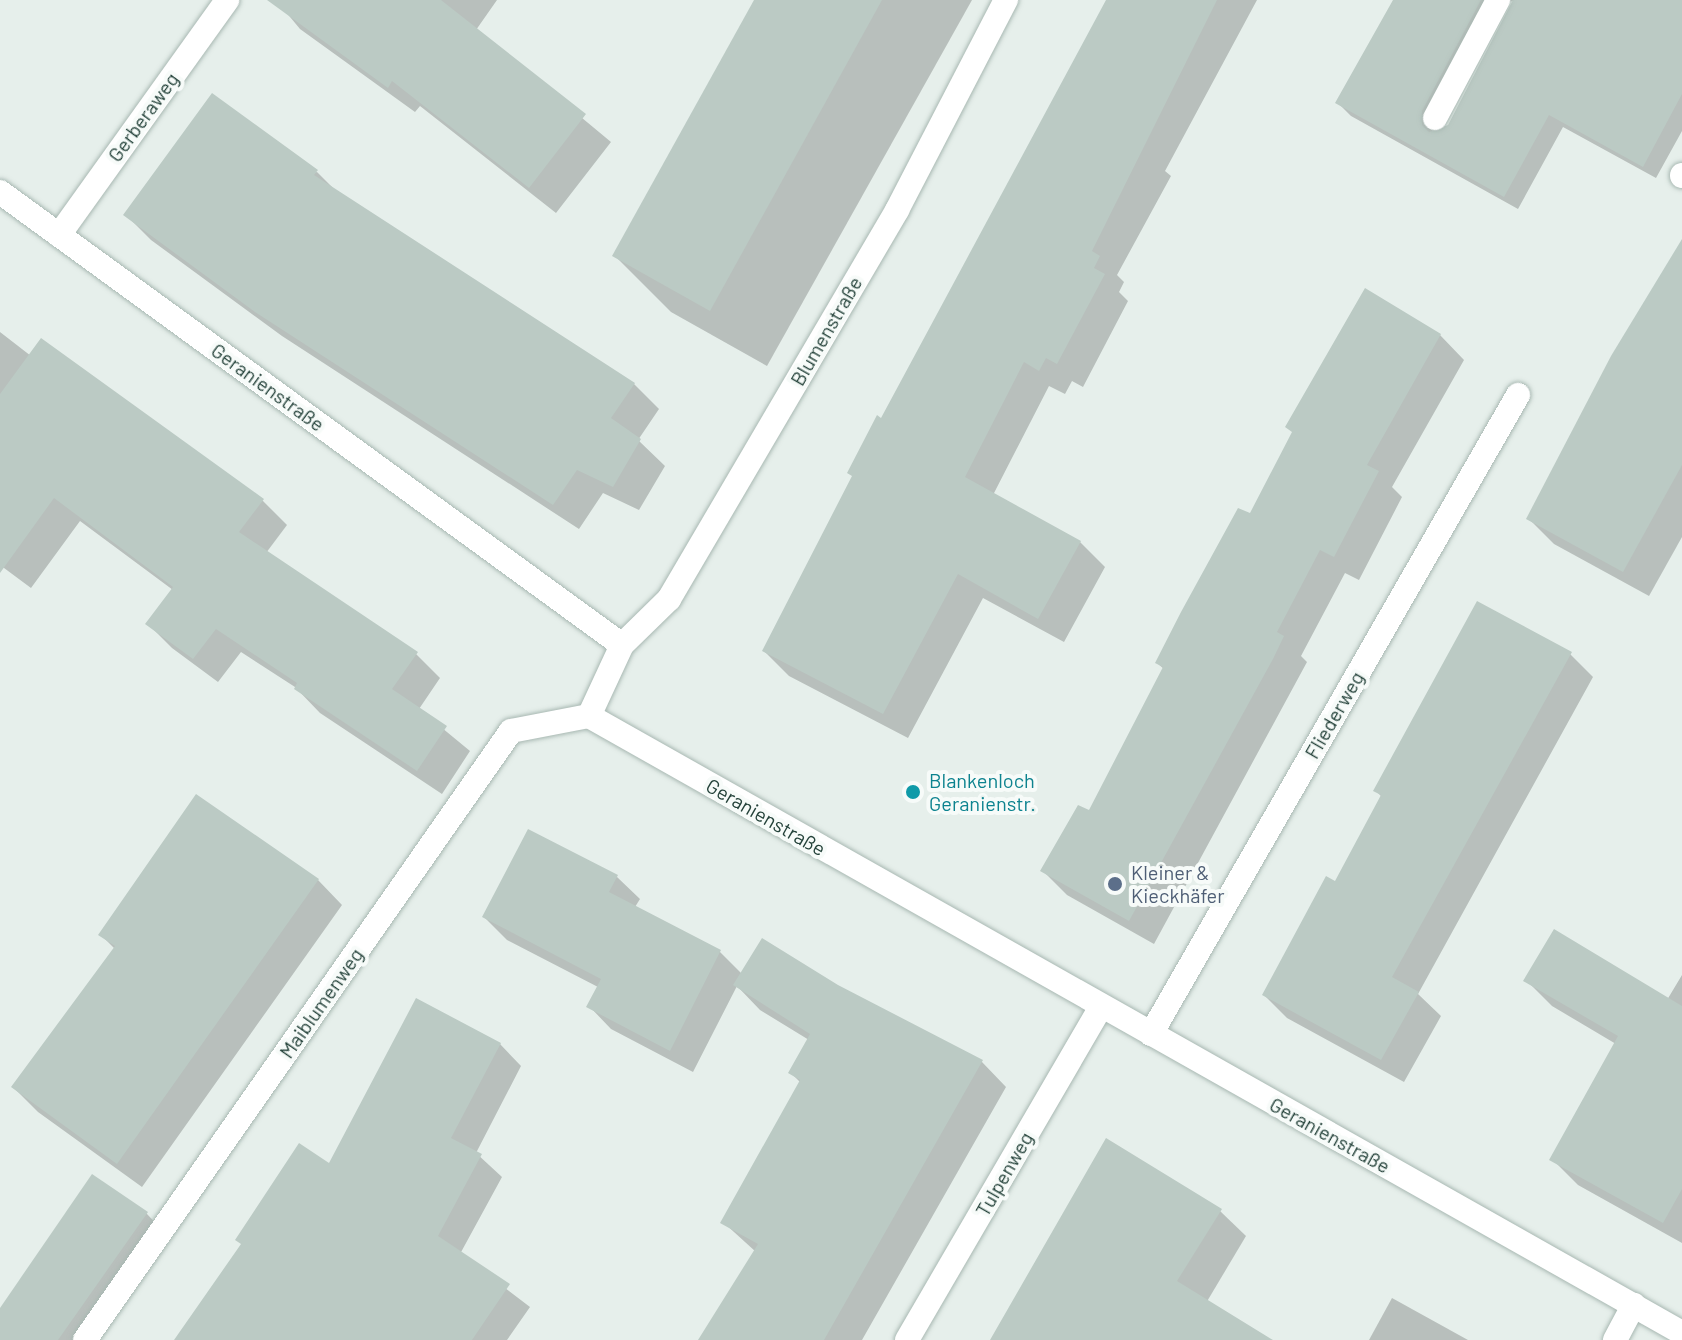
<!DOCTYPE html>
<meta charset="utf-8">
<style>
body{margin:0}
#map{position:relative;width:1682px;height:1340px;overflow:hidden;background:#e6efeb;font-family:Barlow,sans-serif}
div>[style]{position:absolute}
.shadow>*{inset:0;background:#0003}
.building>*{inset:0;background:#bbcac4}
.roads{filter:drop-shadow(0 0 2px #a8b8b2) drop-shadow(0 0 2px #a8b8b2)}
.lane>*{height:24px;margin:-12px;padding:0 12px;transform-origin:12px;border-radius:12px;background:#fff}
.street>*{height:24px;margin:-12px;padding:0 12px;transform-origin:12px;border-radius:12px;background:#fff}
.dots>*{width:22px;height:22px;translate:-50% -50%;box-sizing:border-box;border:4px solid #f7fbf9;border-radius:50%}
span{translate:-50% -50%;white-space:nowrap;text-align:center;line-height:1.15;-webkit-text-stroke:8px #f7fbf9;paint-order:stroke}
.street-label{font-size:20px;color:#24423a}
.culture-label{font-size:20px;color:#0d838f}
.left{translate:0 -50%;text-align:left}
.service-label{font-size:20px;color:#4e5e75}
</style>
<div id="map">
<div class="shadow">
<div style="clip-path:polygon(276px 0,497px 0,476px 30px,611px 142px,556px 213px,420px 106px,415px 112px,300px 29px)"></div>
<div style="clip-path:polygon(756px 0,972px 0,767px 366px,671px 312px,615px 256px)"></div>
<div style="clip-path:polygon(1111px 0,1257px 0,1165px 171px,1171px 176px,1117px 275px,1124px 282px,1119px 292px,1128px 301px,1083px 387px,1072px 381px,1065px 394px,1049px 386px,993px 495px,1080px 542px,1105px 567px,1064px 642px,983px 598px,908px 738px,789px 676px,764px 651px,882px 420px)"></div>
<div style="clip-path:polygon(1395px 0,1515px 0,1498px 6px,1437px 135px,1450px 126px,1515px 0,1682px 0,1682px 131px,1656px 178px,1563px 127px,1518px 209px,1351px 116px,1338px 103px)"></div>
<div style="clip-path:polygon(317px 172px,337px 192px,634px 384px,659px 409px,638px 440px,665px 466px,639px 510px,603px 493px,579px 529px,282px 336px,151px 240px,126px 215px)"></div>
<div style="clip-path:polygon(1682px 276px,1682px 537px,1649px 596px,1554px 544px,1528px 518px)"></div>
<div style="clip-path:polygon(0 332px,31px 356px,42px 340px,263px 501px,287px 525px,266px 553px,416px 654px,440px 678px,419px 709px,470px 751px,442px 794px,320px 713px,295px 687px,241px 652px,218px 682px,172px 648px,148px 624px,173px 590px,80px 521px,31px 588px,0 565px)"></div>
<div style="clip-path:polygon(1440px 335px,1464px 360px,1392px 487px,1402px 497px,1359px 580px,1345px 573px,1301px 656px,1307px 662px,1154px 944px,1067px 895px,1043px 871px,1090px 813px,1164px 669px,1157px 663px,1251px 516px)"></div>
<div style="clip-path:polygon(1570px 654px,1593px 677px,1418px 994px,1441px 1016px,1404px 1082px,1287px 1018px,1264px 995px,1335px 884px,1382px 797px,1375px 790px)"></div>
<div style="clip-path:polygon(617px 877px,640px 899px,635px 907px,720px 952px,742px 974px,837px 986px,982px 1062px,1006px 1087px,862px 1340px,700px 1340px,756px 1252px,723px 1222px,801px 1083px,791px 1073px,809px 1040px,760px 1010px,737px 986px,693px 1072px,611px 1029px,589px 1006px,598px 987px,507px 940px,484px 917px)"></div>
<div style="clip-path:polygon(318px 880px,342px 905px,142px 1187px,38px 1112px,13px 1087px,115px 949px,101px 935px)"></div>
<div style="clip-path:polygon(1682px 975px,1682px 1243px,1578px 1185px,1552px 1159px,1616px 1044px,1552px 1006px,1526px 980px,1667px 1000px)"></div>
<div style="clip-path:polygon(500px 1044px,521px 1066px,476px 1153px,502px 1177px,460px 1254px,530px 1307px,507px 1340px,176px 1340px,330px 1166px)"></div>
<div style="clip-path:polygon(1220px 1211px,1246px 1236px,1184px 1340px,995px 1340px)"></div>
<div style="clip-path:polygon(146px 1213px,167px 1235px,94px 1340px,0 1340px,0 1311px)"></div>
<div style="clip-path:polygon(1392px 1298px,1468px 1340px,1369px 1340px)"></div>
</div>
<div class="building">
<div style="clip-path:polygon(267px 0,441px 0,586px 114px,529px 188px,392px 81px,388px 88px)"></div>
<div style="clip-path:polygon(754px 0,882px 0,710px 311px,612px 256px)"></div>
<div style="clip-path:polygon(1106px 0,1217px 0,1092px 251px,1100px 256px,1094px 268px,1105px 274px,1057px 364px,1046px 358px,1039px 371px,1024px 362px,965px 477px,1081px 541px,1038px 619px,958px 574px,883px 714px,762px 651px,852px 476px,847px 473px,877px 415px,881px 418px)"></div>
<div style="clip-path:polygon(1393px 0,1481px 0,1422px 111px,1422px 125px,1429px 132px,1448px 125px,1513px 0,1682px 0,1682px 94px,1643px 167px,1549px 115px,1504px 197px,1335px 103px)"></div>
<div style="clip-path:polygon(212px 93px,318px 170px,314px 175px,635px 383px,611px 418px,641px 439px,613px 487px,577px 470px,553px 505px,255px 312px,123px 215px)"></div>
<div style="clip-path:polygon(1682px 239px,1682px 465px,1623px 572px,1526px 519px,1611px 356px)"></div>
<div style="clip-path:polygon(1365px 288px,1441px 334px,1367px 465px,1379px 471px,1334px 557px,1320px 550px,1277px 632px,1284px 636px,1273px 659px,1129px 921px,1040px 871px,1078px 805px,1089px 810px,1163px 667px,1155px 663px,1181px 612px,1238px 508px,1250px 513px,1292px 432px,1285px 427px)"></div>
<div style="clip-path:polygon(41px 338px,264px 499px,239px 532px,418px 652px,392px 689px,447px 726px,417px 771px,294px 689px,297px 683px,216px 629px,193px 659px,145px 624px,173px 587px,54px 498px,0 573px,0 394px)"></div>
<div style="clip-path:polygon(1477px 601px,1572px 652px,1392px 977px,1419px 992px,1381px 1060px,1262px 995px,1326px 876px,1335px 881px,1381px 795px,1373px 791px)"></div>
<div style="clip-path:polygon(196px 794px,319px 879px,117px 1164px,11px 1087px,115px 946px,98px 935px)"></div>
<div style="clip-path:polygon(528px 829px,618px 875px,609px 892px,721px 950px,670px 1051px,586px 1007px,601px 979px,482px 917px)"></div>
<div style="clip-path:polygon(1554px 929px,1682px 1006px,1682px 1189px,1663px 1223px,1549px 1160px,1618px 1036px,1523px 981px)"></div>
<div style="clip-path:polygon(762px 938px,838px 985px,983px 1060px,824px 1340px,698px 1340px,758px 1244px,720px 1223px,800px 1080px,788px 1073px,810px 1034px,733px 985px)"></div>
<div style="clip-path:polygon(416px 998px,501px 1043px,451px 1138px,482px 1154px,438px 1236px,510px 1284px,472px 1340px,174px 1340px,241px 1244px,235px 1240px,299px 1143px,329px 1163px)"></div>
<div style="clip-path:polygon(1106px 1138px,1222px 1209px,1177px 1281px,1273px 1340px,990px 1340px)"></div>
<div style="clip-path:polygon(92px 1174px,148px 1212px,58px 1340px,0 1340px,0 1308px)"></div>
</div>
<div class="roads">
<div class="lane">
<div style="left:1435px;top:118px;width:134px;rotate:-61.9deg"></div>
<div style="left:1682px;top:176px;width:1px;rotate:-90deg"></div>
</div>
<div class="street">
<div style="left:0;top:192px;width:769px;rotate:36.07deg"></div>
<div style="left:622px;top:645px;width:78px;rotate:114.9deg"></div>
<div style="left:589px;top:716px;width:1255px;rotate:29.44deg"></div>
<div style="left:59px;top:235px;width:289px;rotate:-54.4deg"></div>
<div style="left:622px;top:645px;width:66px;rotate:-44.4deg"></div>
<div style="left:669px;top:599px;width:451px;rotate:-59.6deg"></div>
<div style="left:897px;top:210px;width:237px;rotate:-62.6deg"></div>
<div style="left:1151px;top:1034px;width:737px;rotate:-60.13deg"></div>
<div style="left:85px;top:1340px;width:743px;rotate:-55.03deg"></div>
<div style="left:511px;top:731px;width:79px;rotate:-10.9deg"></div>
<div style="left:907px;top:1340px;width:385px;rotate:-59.8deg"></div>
<div style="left:1615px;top:1340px;width:40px;rotate:-62deg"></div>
</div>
</div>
<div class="dots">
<div style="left:913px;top:792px;background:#0f9aa8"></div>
<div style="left:1115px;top:884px;background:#5c6f8a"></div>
</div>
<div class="street-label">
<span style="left:143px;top:117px;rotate:-54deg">Gerberaweg</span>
<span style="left:826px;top:331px;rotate:-60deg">Blumenstraße</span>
<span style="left:268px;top:387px;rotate:36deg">Geranienstraße</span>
<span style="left:1334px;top:715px;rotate:-60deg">Fliederweg</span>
<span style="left:766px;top:817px;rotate:30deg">Geranienstraße</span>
<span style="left:321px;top:1003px;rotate:-55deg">Maiblumenweg</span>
<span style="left:1330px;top:1135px;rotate:29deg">Geranienstraße</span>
<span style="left:1004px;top:1174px;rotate:-60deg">Tulpenweg</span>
</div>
<div class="culture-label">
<span class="left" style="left:929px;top:792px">Blankenloch<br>Geranienstr.</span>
</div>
<div class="service-label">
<span class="left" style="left:1131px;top:884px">Kleiner &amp;<br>Kieckhäfer</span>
</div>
</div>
